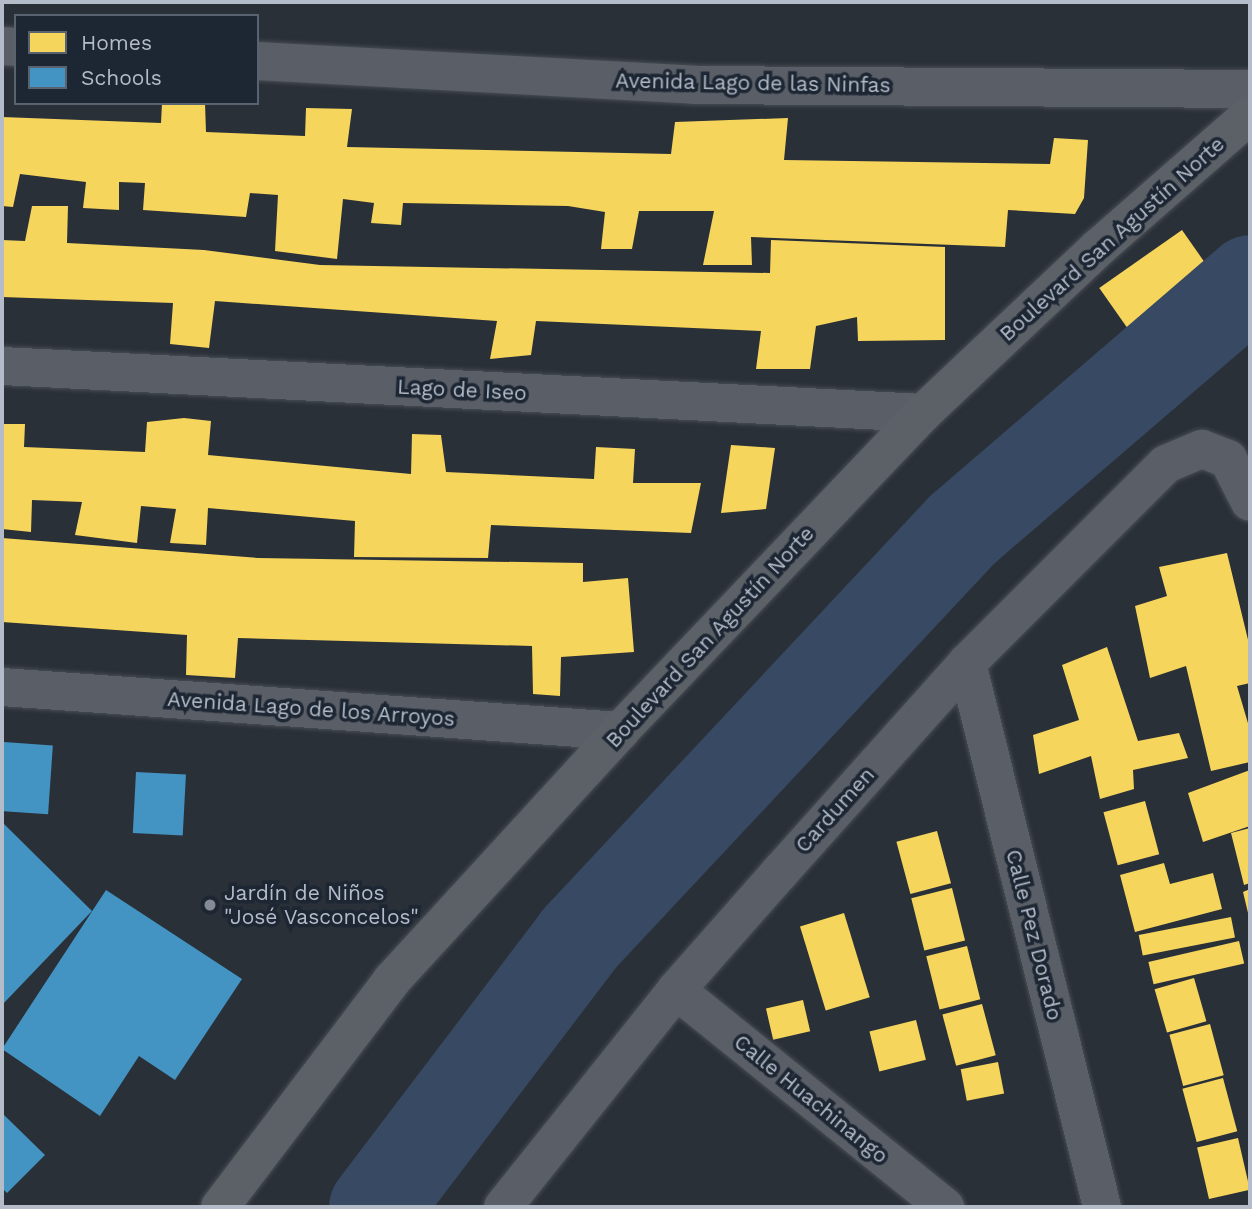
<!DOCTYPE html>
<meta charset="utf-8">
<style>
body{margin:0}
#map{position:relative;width:1252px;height:1209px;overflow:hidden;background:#2a3038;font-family:"Work Sans",sans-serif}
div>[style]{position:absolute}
.homes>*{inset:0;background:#f6d55c;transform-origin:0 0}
.schools>*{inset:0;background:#4393c3;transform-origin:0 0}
.river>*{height:93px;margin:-46.5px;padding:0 46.5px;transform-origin:46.5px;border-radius:46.5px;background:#384963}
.roads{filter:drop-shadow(0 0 2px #484c53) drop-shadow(0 0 2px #484c53)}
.minor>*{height:38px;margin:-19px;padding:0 19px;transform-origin:19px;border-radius:19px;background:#5a5e66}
.major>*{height:38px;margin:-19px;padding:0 19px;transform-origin:19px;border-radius:19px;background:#5c6168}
.dots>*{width:19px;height:19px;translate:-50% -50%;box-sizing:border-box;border:4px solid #1d2633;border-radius:50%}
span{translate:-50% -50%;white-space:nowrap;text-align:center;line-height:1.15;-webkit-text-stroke:7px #1d2633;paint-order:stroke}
.street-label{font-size:21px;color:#b4bcc9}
.poi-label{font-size:21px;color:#b4bcc9}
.left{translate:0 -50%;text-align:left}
.frame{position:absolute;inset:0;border:4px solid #b4bcc9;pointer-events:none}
.legend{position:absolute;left:14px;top:14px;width:245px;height:91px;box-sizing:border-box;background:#1d2633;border:2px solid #59626f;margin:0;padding:9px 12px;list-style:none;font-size:21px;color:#b4bcc9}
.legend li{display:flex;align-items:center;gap:14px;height:35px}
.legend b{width:35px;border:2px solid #59626f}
</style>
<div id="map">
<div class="homes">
<div style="clip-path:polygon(162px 103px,205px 103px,206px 132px,305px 136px,306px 108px,352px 109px,347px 147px,671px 154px,675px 122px,788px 118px,784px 160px,1050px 164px,1054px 138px,1088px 140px,1084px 198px,1075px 214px,1008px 210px,1005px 247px,751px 237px,752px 265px,703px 265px,714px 211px,639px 211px,632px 249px,601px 249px,605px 212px,568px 206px,403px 203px,401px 225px,371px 223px,374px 203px,343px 199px,337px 259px,275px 251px,278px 195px,250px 193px,246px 217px,143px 210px,145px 183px,119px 182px,119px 210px,83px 208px,86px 182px,20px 174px,13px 207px,2px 206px,2px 117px,161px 123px)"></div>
<div style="clip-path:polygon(32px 206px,68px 206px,67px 243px,204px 250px,320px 265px,770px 273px,771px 240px,945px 247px,945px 340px,858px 341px,857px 317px,816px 326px,810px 369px,756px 369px,761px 331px,536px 321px,531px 355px,490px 359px,497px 321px,215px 301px,209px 348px,170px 344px,173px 303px,2px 297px,2px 240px,25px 241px)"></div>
<div style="left:1182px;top:230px;width:49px;height:101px;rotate:55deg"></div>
<div style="clip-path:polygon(184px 418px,211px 421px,208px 455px,411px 474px,412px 434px,441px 435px,446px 472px,594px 479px,596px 447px,635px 449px,633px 483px,701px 483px,691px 533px,491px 525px,488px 558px,354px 557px,355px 521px,208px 508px,206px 545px,170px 543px,176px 509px,141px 506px,137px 543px,75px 535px,82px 502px,32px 500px,31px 532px,2px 529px,2px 424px,25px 424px,24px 447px,145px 452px,147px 422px)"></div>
<div style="clip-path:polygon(731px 445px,775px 448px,766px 509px,721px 513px)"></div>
<div style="clip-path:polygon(2px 538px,258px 558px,583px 563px,583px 582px,628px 578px,634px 652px,561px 657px,560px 696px,533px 694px,532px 646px,238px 638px,235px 678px,186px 675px,187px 635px,2px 622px)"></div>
<div style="clip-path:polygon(1227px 553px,1250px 648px,1250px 683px,1237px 686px,1250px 730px,1250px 762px,1211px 771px,1186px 666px,1150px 678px,1135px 606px,1167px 596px,1159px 567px)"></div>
<div style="clip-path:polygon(1107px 647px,1138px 741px,1179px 733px,1188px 758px,1133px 770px,1134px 789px,1100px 799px,1091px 756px,1039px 774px,1033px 735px,1079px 720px,1062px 665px)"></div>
<div style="clip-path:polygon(1250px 770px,1250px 826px,1203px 842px,1188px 793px)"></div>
<div style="left:1145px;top:801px;width:55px;height:43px;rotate:75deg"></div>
<div style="clip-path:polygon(1250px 828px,1250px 883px,1244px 885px,1231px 833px)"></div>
<div style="left:937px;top:831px;width:54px;height:42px;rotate:75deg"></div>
<div style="clip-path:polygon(1164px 863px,1170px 884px,1213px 873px,1222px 909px,1135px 932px,1120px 875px)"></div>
<div style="left:952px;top:888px;width:54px;height:42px;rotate:76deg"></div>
<div style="clip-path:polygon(1250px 889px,1250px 917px,1249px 917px,1243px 892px)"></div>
<div style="left:844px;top:913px;width:88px;height:46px;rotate:73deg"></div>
<div style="left:1231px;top:917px;width:21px;height:94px;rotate:79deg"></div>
<div style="left:1239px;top:941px;width:23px;height:93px;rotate:77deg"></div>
<div style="left:967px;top:946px;width:55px;height:42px;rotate:76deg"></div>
<div style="left:1194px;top:978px;width:45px;height:41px;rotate:74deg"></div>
<div style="left:803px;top:1000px;width:32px;height:38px;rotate:77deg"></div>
<div style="left:982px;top:1004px;width:53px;height:41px;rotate:75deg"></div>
<div style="left:916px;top:1020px;width:41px;height:48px;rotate:76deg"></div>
<div style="left:1210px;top:1024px;width:53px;height:42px;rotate:75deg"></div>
<div style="left:998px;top:1062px;width:32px;height:38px;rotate:79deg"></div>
<div style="left:1223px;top:1078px;width:55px;height:42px;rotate:75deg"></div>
<div style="left:1238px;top:1138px;width:53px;height:42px;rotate:77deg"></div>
</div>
<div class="schools">
<div style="left:4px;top:742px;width:49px;height:69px;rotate:4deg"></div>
<div style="left:136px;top:772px;width:50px;height:61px;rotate:3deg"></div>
<div style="clip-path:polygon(2px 822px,92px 911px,2px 1005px)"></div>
<div style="clip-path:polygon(106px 890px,242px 979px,175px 1080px,139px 1056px,100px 1116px,2px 1049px)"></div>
<div style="clip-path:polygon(2px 1113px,45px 1155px,7px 1193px,2px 1188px)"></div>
</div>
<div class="river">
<div style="left:375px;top:1207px;width:338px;rotate:-52.8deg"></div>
<div style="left:579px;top:938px;width:560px;rotate:-46.88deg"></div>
<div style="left:962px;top:529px;width:380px;rotate:-40.7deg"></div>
</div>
<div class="roads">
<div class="minor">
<div style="left:2px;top:46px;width:14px;rotate:4deg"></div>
<div style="left:257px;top:61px;width:438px;rotate:3.1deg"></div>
<div style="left:694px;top:85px;width:556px;rotate:0.41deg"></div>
<div style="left:2px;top:366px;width:922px;rotate:2.92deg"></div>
<div style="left:967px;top:663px;width:561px;rotate:76.06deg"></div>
<div style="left:2px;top:687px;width:620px;rotate:4.07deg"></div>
<div style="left:676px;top:990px;width:346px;rotate:38.9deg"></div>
<div style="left:503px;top:1207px;width:278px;rotate:-51.4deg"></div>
<div style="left:676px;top:990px;width:159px;rotate:-48.6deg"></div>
<div style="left:781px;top:871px;width:279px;rotate:-48.2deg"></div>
<div style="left:967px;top:663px;width:281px;rotate:-45deg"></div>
<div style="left:1166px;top:464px;width:39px;rotate:-23deg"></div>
<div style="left:1202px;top:449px;width:28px;rotate:21deg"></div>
<div style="left:1228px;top:459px;width:48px;rotate:62.9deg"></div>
</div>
<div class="major">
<div style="left:220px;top:1207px;width:285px;rotate:-52.8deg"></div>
<div style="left:392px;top:980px;width:338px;rotate:-47.5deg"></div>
<div style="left:620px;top:731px;width:439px;rotate:-46.4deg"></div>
<div style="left:923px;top:413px;width:241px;rotate:-43.3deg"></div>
<div style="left:1098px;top:248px;width:202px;rotate:-41.2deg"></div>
</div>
</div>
<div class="dots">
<div style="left:210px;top:905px;background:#848b96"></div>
</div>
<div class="street-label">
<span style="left:753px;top:83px;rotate:1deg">Avenida Lago de las Ninfas</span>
<span style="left:1112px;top:239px;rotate:-42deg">Boulevard San Agustín Norte</span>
<span style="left:462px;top:390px;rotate:3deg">Lago de Iseo</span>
<span style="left:710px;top:637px;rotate:-47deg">Boulevard San Agustín Norte</span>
<span style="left:311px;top:709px;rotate:4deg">Avenida Lago de los Arroyos</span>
<span style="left:835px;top:810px;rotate:-48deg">Cardumen</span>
<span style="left:1034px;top:935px;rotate:76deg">Calle Pez Dorado</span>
<span style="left:811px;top:1099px;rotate:39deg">Calle Huachinango</span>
</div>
<div class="poi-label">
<span class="left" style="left:224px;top:905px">Jardín de Niños<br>"José Vasconcelos"</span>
</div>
<div class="frame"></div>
<ul class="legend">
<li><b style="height:19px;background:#f6d55c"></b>Homes</li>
<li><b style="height:19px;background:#4393c3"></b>Schools</li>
</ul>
</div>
